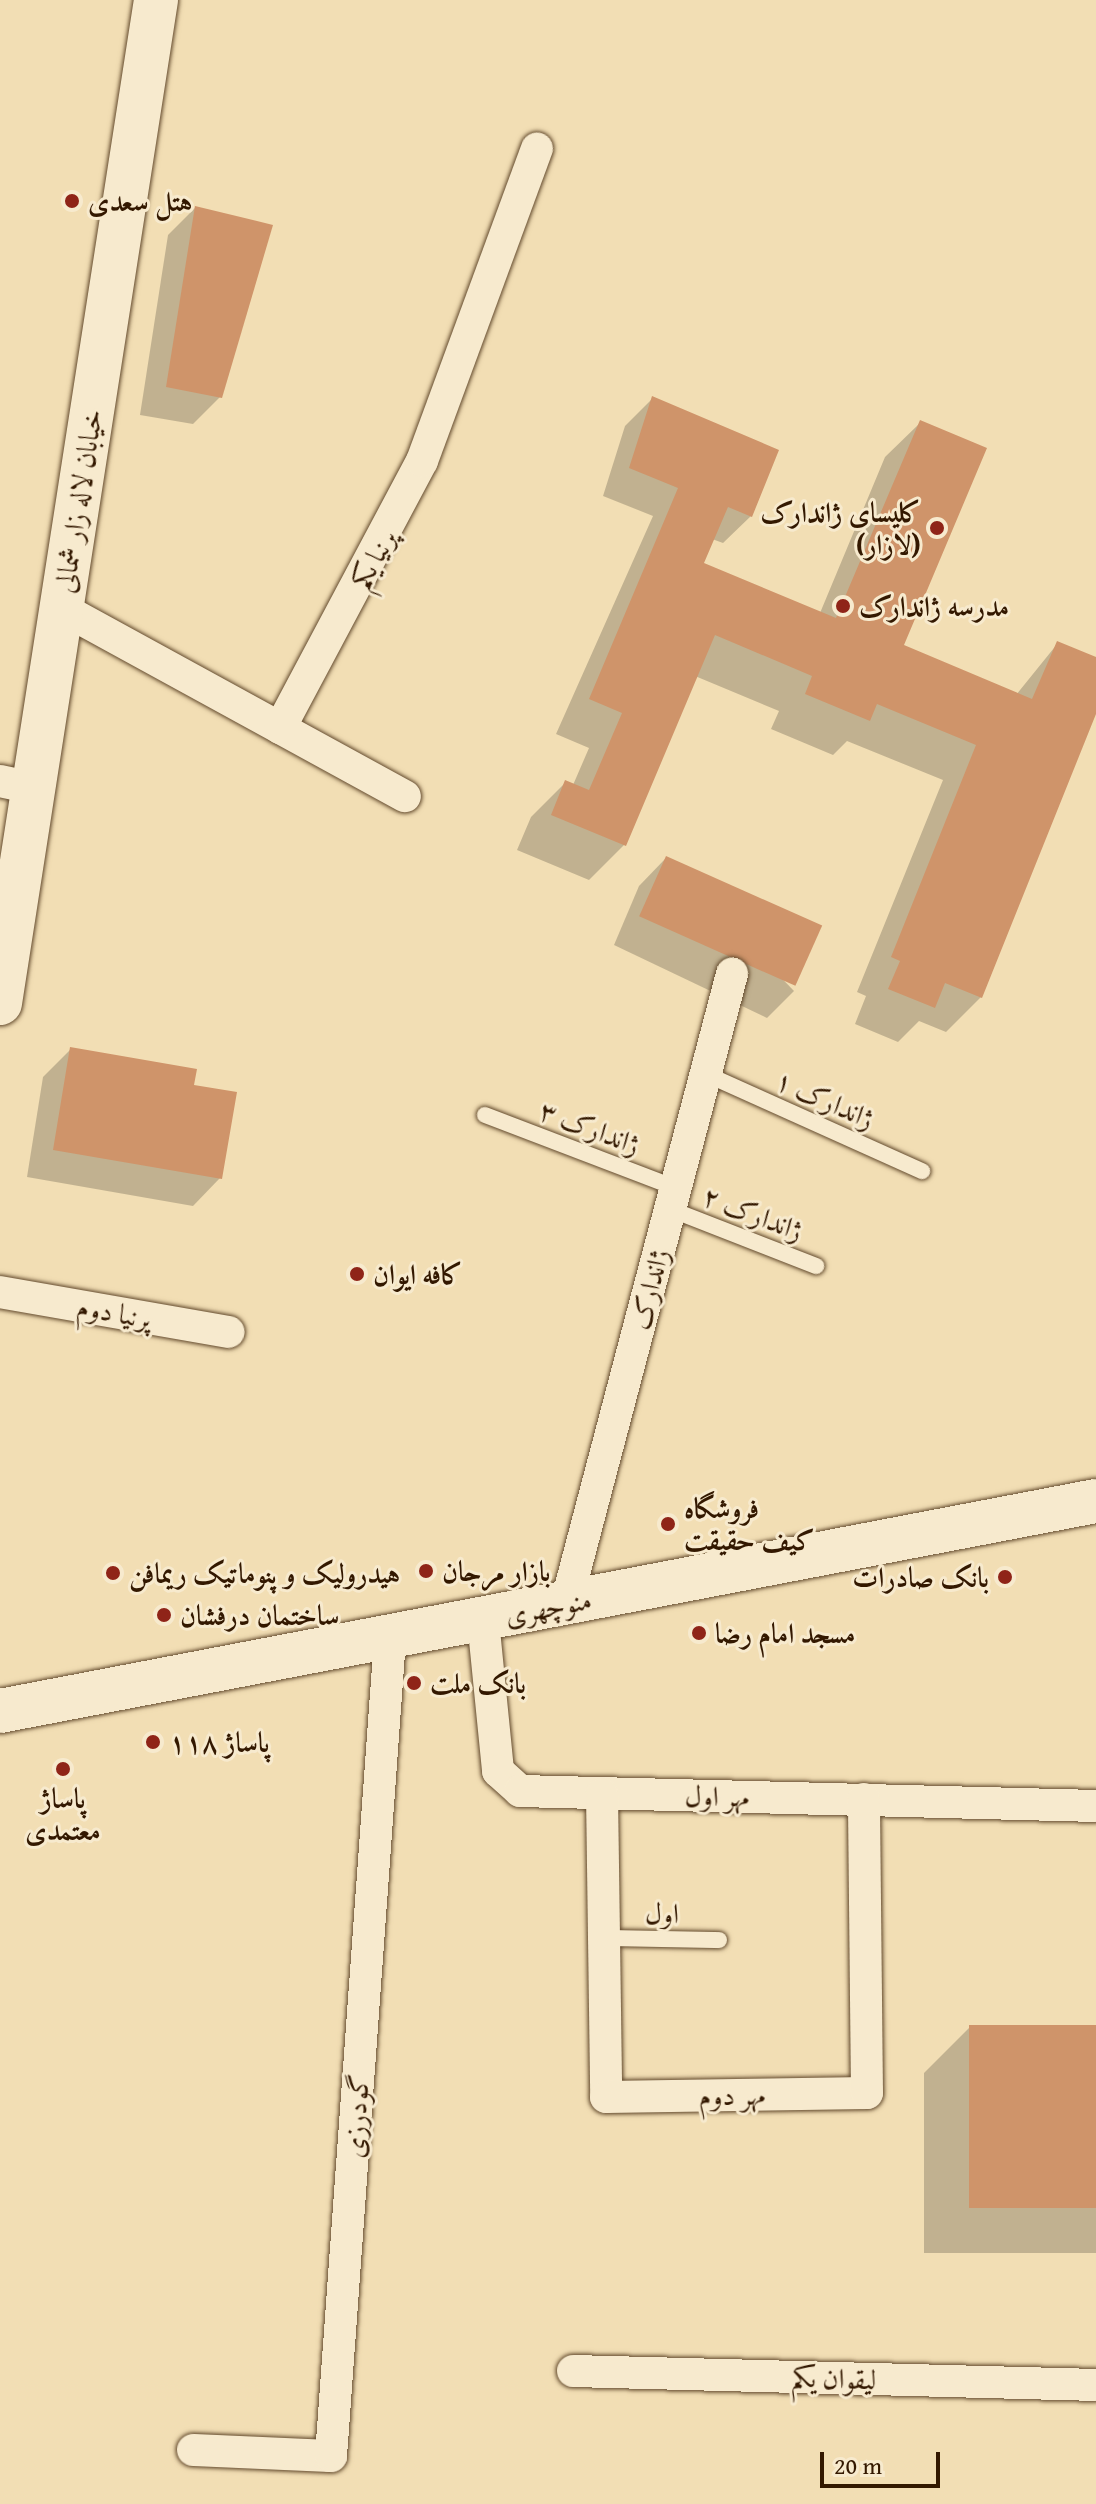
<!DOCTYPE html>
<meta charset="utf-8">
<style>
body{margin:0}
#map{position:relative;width:1096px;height:2504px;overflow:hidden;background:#f2deb4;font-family:"Gentium Book Plus",Amiri,serif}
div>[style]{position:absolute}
.shadow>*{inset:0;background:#0003}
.building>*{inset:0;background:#cf946a;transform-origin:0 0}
.roads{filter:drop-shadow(0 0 2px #634a2d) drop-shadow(0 0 2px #634a2d)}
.lane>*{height:16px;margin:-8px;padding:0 8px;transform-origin:8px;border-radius:8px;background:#f7eace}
.street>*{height:32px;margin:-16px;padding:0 16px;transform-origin:16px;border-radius:16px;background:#f7eace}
.secondary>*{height:44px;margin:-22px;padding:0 22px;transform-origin:22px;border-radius:22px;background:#f7eace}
.dots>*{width:22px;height:22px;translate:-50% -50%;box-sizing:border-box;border:4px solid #f7eace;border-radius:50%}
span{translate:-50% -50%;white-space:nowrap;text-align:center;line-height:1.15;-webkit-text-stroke:6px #f7eace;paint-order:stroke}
.poi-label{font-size:28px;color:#331800;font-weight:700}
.left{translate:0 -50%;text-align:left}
.right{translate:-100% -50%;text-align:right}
.street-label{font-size:28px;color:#331800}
.scale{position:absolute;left:820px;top:2452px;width:120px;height:36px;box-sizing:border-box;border:4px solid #331800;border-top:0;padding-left:10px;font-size:24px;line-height:28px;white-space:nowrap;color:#331800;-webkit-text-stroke:6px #f7eace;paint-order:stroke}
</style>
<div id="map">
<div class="shadow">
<div style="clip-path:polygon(195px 208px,220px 397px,193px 424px,140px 415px,168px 235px)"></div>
<div style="clip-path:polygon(652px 399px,751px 516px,723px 543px,712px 539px,702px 564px,820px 613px,885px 457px,920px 423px,901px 646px,1016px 695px,1058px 643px,1096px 659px,1096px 711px,981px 997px,946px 1032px,919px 1021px,898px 1042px,855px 1024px,866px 996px,857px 992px,943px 780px,847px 741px,833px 755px,771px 729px,779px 711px,695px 676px,624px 845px,589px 880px,517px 850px,531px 817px,566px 782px,573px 785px,589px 748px,556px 734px,653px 516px,603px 496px,625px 426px)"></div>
<div style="clip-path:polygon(666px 858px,794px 991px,767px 1018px,614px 945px,639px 886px)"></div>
<div style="clip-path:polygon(71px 1049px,191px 1086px,220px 1178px,193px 1206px,27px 1177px,43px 1077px)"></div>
<div style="clip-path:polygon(970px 2027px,1096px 2027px,1096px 2253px,924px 2253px,924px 2073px)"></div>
</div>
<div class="building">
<div style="clip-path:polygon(195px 206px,273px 225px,222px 398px,166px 387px)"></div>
<div style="clip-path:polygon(652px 396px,779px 450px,752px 517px,728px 507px,704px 563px,836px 618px,920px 420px,987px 448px,904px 645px,1032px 699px,1057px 641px,1096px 657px,1096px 714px,982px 998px,945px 983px,935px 1008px,888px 989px,900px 961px,891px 957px,976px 745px,877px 704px,870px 721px,805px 694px,812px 676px,715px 635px,626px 846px,551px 815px,565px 780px,589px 790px,622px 713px,589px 699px,678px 488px,629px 468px)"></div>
<div style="left:666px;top:856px;width:171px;height:66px;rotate:24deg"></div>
<div style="clip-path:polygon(70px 1047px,197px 1069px,194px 1085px,237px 1092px,222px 1179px,53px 1150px)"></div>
<div style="left:969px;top:2025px;width:127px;height:183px"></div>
</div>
<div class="roads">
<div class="lane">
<div style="left:706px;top:1074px;width:237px;rotate:24.2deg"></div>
<div style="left:485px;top:1115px;width:204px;rotate:20.9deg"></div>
<div style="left:670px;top:1209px;width:157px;rotate:21.3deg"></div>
<div style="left:604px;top:1938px;width:115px;rotate:1deg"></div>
</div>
<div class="street">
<div style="left:61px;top:608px;width:392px;rotate:28.7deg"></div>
<div style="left:280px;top:728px;width:302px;rotate:-62deg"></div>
<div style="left:422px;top:461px;width:333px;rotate:-69.8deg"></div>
<div style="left:0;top:781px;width:34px;rotate:12deg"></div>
<div style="left:0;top:1292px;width:232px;rotate:9.9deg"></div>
<div style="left:566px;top:1604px;width:652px;rotate:-75.24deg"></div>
<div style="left:483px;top:1620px;width:152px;rotate:84.3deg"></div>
<div style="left:498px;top:1771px;width:30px;rotate:42deg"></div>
<div style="left:520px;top:1791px;width:576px;rotate:1.49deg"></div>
<div style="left:602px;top:1794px;width:303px;rotate:89.2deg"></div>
<div style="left:606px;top:2097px;width:261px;rotate:-0.9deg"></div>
<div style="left:867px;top:2093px;width:294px;rotate:-90.6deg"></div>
<div style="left:573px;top:2371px;width:523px;rotate:1.53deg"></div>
<div style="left:193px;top:2450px;width:138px;rotate:2.5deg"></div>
<div style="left:331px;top:2456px;width:820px;rotate:-85.87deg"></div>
</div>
<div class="secondary">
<div style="left:0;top:1003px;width:1015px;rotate:-81.16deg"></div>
<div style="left:0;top:1711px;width:1116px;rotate:-10.85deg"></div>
</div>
</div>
<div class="dots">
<div style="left:72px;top:201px;background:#8f2418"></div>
<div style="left:937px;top:528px;background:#8f2418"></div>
<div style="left:843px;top:606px;background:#8f2418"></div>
<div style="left:357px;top:1274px;background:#8f2418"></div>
<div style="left:668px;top:1524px;background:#8f2418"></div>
<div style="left:426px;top:1571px;background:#8f2418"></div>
<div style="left:113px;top:1573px;background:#8f2418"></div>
<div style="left:1005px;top:1577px;background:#8f2418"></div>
<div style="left:164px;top:1615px;background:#8f2418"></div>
<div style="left:699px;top:1633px;background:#8f2418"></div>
<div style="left:414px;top:1683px;background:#8f2418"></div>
<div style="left:153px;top:1742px;background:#8f2418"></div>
<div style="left:63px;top:1769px;background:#8f2418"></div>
</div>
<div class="poi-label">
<span class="left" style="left:88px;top:201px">هتل سعدی</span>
<span class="right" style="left:921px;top:528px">کلیسای ژاندارک<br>(لازار)</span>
<span class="left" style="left:859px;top:606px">مدرسه ژاندارک</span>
<span class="left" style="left:373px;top:1274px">کافه ایوان</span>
<span class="left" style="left:684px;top:1524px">فروشگاه<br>کیف حقیقت</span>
<span class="left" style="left:442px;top:1571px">بازار مرجان</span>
<span class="left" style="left:129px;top:1573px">هیدرولیک و پنوماتیک ریمافن</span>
<span class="right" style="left:989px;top:1577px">بانک صادرات</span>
<span class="left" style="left:180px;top:1615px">ساختمان درفشان</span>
<span class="left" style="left:715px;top:1633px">مسجد امام رضا</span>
<span class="left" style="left:430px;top:1683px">بانک ملت</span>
<span class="left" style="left:169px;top:1742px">پاساژ ۱۱۸</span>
<span style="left:63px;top:1814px">پاساژ<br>معتمدی</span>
</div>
<div class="street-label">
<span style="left:78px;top:501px;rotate:-81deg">خیابان لاله زار شمالی</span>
<span style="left:373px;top:559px;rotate:-61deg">پرنیا یکم</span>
<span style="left:825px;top:1099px;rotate:24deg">ژاندارک ۱</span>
<span style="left:590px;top:1127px;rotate:21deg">ژاندارک ۳</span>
<span style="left:753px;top:1213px;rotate:21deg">ژاندارک ۲</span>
<span style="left:649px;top:1289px;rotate:-75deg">ژاندارک</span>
<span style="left:114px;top:1312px;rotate:10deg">پرنیا دوم</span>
<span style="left:548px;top:1607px;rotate:-11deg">منوچهری</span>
<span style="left:717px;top:1796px;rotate:1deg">مهر اول</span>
<span style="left:662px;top:1913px;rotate:1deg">اول</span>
<span style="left:732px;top:2095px;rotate:-1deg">مهر دوم</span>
<span style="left:356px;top:2116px;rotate:-86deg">گودرزی</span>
<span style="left:834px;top:2378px;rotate:2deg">لیقوان یکم</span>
</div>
<div class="scale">20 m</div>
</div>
